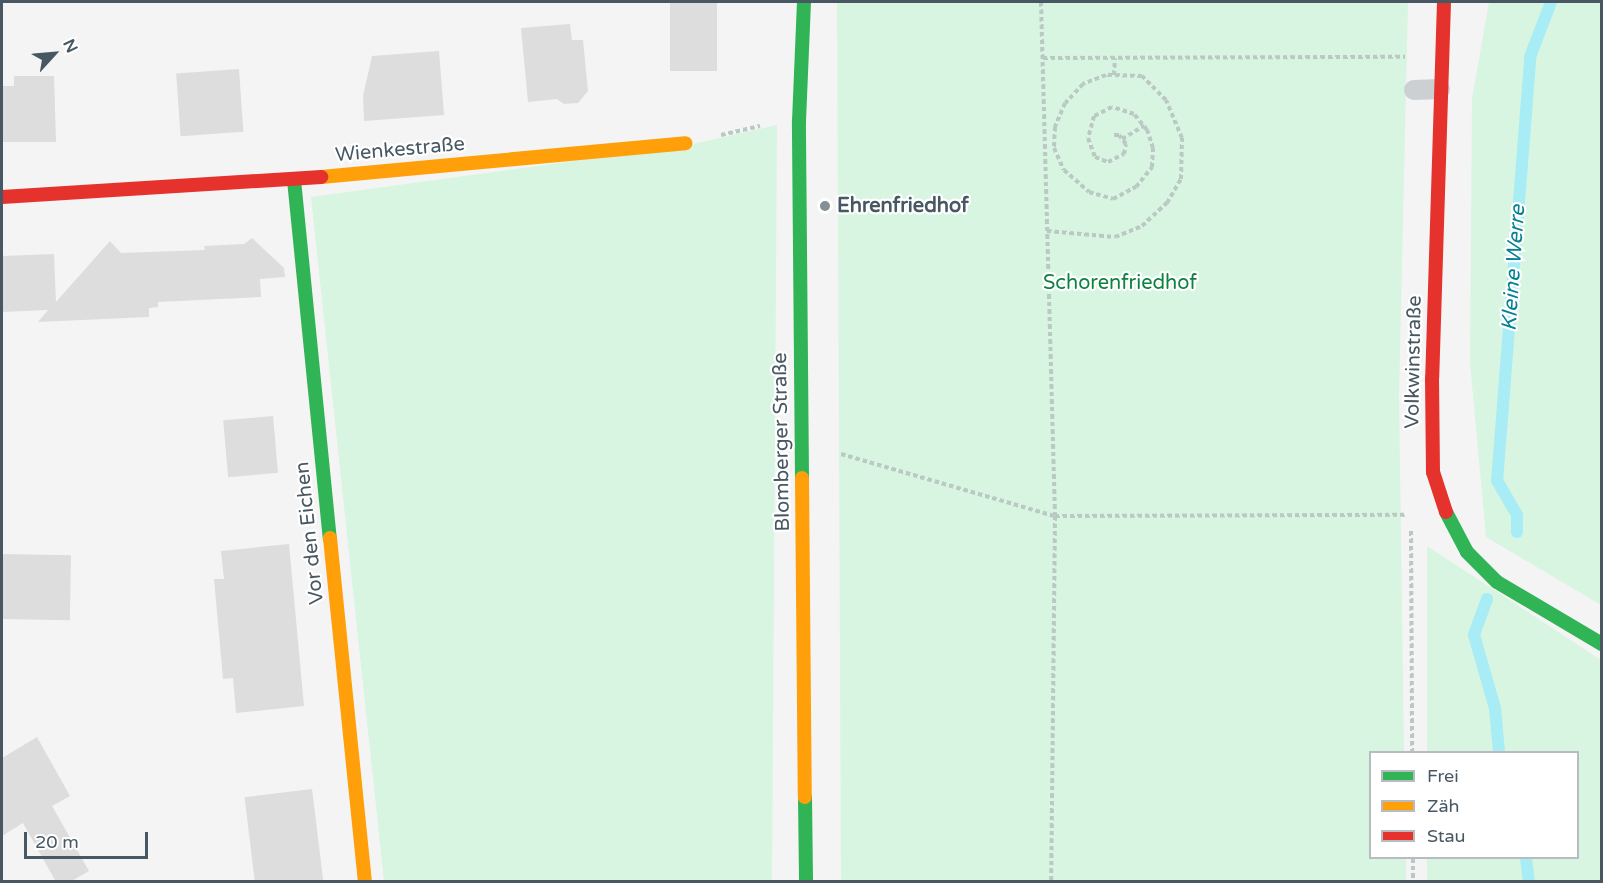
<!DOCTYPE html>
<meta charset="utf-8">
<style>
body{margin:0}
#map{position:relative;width:1603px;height:883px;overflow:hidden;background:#f4f4f4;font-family:"Varela Round",sans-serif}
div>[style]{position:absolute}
.green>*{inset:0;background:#d7f5e0}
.stream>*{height:12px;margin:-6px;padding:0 6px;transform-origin:6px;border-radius:6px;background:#a8ecf5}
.building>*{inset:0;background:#ddddde;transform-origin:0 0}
.path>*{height:4px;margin-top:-2px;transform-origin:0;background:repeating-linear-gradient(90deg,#bac9c3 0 4.5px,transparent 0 7.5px)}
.lane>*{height:20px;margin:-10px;padding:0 10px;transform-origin:10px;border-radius:10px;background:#cdd0d3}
.fast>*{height:14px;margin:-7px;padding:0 7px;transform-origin:7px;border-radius:7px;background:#30b455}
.slow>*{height:14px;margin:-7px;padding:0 7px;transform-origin:7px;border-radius:7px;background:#ff9f0a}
.jam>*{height:14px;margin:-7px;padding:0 7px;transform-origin:7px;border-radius:7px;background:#e5322d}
.dots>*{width:16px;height:16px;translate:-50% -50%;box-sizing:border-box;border:3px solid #fff;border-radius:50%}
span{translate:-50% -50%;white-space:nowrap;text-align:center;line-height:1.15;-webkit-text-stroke:4.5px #fff;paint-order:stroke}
.street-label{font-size:20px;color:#485863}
.poi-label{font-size:20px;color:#485863;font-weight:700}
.left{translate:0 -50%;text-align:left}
.park-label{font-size:20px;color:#0e823f}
.water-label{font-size:21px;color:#048193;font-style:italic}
.frame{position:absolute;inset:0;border:3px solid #485863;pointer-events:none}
.legend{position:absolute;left:1369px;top:751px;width:210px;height:108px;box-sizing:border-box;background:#fff;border:2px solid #b6bcc1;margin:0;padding:8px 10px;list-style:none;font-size:18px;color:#485863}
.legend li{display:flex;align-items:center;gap:12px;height:30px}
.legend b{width:30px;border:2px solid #b6bcc1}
.north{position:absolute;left:24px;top:24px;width:60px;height:60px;-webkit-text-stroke:4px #fff;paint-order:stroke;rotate:64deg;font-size:16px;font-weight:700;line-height:24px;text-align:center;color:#485863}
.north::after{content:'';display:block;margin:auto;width:21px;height:27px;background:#485863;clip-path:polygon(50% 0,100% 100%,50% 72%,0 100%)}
.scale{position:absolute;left:24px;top:832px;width:124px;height:27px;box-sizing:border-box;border:3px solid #485863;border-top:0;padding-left:8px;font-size:18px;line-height:21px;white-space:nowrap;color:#485863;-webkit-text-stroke:4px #fff;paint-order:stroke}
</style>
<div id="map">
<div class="green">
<div style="clip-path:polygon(837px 2px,1408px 2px,1399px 396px,1404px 752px,1370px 752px,1370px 858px,1406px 858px,1406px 881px,841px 881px)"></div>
<div style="clip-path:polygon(1489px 2px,1601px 2px,1601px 605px,1486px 537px,1470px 363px,1472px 99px)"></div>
<div style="clip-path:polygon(777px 125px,772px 881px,384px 881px,311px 197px,684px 146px)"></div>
<div style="clip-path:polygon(1427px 546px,1601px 660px,1602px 881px,1427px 882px,1427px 858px,1578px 858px,1578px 752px,1427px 752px)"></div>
</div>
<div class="stream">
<div style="left:1517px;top:532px;width:17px;rotate:-90deg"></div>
<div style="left:1517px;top:515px;width:39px;rotate:-120deg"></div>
<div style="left:1497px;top:481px;width:425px;rotate:-85.5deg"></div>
<div style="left:1530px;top:57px;width:59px;rotate:-69.1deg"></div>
<div style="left:1487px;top:599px;width:38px;rotate:110deg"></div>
<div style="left:1474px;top:635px;width:76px;rotate:74deg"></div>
<div style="left:1495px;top:708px;width:44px;rotate:84.8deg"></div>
<div style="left:1526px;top:858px;width:24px;rotate:83deg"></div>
</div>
<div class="building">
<div style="left:670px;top:2px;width:47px;height:69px"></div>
<div style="clip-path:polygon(570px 24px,572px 40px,583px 40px,588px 91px,578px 103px,564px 104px,557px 99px,528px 102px,521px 28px)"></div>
<div style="clip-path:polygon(439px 51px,444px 115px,364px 121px,363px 96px,372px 56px)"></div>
<div style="left:239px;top:69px;width:63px;height:63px;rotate:86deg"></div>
<div style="clip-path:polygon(14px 76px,54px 76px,56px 142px,2px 142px,2px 86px,14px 86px)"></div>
<div style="clip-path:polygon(252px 238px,284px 268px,285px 277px,260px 279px,261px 297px,158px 302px,158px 307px,149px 308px,149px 317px,38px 322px,48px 310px,2px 312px,2px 256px,54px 254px,56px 302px,110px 241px,121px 253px,205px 250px,204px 246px,244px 244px)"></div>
<div style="left:273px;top:416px;width:57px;height:50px;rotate:85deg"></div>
<div style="clip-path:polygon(289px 544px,304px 706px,236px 713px,233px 678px,223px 679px,214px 579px,224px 579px,221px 551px)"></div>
<div style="left:2px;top:554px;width:69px;height:65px;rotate:1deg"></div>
<div style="clip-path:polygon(37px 737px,70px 796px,52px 806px,89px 871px,70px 882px,56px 882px,23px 823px,2px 836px,2px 758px)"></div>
<div style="left:312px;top:789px;width:94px;height:68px;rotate:83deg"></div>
</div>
<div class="path">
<div style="left:1041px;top:2px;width:514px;rotate:88.44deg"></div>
<div style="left:1055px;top:516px;width:366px;rotate:90.6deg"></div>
<div style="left:1043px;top:58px;width:362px;rotate:-0.2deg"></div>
<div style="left:1114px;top:75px;width:17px;rotate:-87deg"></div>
<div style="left:721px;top:135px;width:40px;rotate:-13deg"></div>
<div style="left:1122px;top:139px;width:26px;rotate:-31deg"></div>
<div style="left:1047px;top:231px;width:68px;rotate:5deg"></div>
<div style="left:1115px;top:237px;width:29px;rotate:-22deg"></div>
<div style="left:1142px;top:226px;width:34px;rotate:-43deg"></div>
<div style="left:1167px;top:203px;width:28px;rotate:-60deg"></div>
<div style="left:1181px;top:179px;width:41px;rotate:-88.6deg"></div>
<div style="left:1182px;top:138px;width:41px;rotate:-112.8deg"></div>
<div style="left:1166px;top:100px;width:34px;rotate:-135deg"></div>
<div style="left:1142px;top:76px;width:36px;rotate:-178deg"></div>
<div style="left:1106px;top:75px;width:25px;rotate:159deg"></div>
<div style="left:1083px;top:84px;width:26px;rotate:133deg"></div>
<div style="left:1065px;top:103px;width:26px;rotate:113deg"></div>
<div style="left:1055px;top:127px;width:21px;rotate:93deg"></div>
<div style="left:1054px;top:148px;width:24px;rotate:66deg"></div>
<div style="left:1064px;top:170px;width:33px;rotate:41deg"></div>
<div style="left:1089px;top:192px;width:25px;rotate:16deg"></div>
<div style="left:1113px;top:199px;width:26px;rotate:-28deg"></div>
<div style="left:1136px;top:187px;width:26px;rotate:-51deg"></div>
<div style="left:1152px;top:167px;width:19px;rotate:-87deg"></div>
<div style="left:1153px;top:148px;width:19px;rotate:-108deg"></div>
<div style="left:1147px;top:130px;width:21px;rotate:-129deg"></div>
<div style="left:1134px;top:114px;width:23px;rotate:-162deg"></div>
<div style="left:1112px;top:107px;width:20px;rotate:153deg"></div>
<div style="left:1094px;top:116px;width:23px;rotate:105deg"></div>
<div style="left:1088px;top:138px;width:20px;rotate:70deg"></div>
<div style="left:1095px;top:157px;width:14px;rotate:21deg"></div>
<div style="left:1108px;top:162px;width:18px;rotate:-27deg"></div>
<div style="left:1124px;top:154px;width:10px;rotate:-79deg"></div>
<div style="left:1126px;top:144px;width:11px;rotate:-128deg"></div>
<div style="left:1119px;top:135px;width:8px;rotate:180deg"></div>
<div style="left:841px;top:454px;width:223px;rotate:16.2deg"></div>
<div style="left:1055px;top:516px;width:352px;rotate:-0.2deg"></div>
<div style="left:1411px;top:531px;width:221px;rotate:89.7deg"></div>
<div style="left:1413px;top:858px;width:24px;rotate:90deg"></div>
</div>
<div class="lane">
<div style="left:1414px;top:90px;width:26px;rotate:-2deg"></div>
</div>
<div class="fast">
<div style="left:294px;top:180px;width:360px;rotate:84.3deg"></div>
<div style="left:802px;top:478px;width:357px;rotate:-90.5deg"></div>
<div style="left:799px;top:121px;width:119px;rotate:-87.6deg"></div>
<div style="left:1446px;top:512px;width:45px;rotate:62.3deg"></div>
<div style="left:1467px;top:552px;width:42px;rotate:45deg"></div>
<div style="left:1497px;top:582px;width:122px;rotate:30.6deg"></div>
<div style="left:805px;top:797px;width:85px;rotate:89.3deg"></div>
</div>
<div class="slow">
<div style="left:321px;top:177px;width:366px;rotate:-5.3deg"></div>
<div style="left:802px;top:478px;width:319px;rotate:89.5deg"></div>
<div style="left:330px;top:538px;width:346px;rotate:84.2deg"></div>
</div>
<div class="jam">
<div style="left:1444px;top:2px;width:376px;rotate:91.8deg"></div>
<div style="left:1432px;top:378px;width:94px;rotate:89.4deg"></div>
<div style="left:1433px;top:472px;width:42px;rotate:72deg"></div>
<div style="left:2px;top:197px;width:320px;rotate:-3.6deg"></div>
</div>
<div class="dots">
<div style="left:825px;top:206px;background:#848f96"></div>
</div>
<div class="street-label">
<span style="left:400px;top:150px;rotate:-5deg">Wienkestraße</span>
<span style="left:1414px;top:362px;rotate:-89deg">Volkwinstraße</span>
<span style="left:782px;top:442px;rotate:-91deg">Blomberger Straße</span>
<span style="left:310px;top:533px;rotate:-96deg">Vor den Eichen</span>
</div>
<div class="poi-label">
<span class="left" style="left:837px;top:206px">Ehrenfriedhof</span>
</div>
<div class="park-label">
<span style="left:1120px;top:283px">Schorenfriedhof</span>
</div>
<div class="water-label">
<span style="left:1514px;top:268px;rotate:-86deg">Kleine Werre</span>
</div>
<div class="frame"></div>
<ul class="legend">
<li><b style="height:8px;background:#30b455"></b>Frei</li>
<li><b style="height:8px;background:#ff9f0a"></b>Zäh</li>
<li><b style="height:8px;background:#e5322d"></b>Stau</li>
</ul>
<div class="north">N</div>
<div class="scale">20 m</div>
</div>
